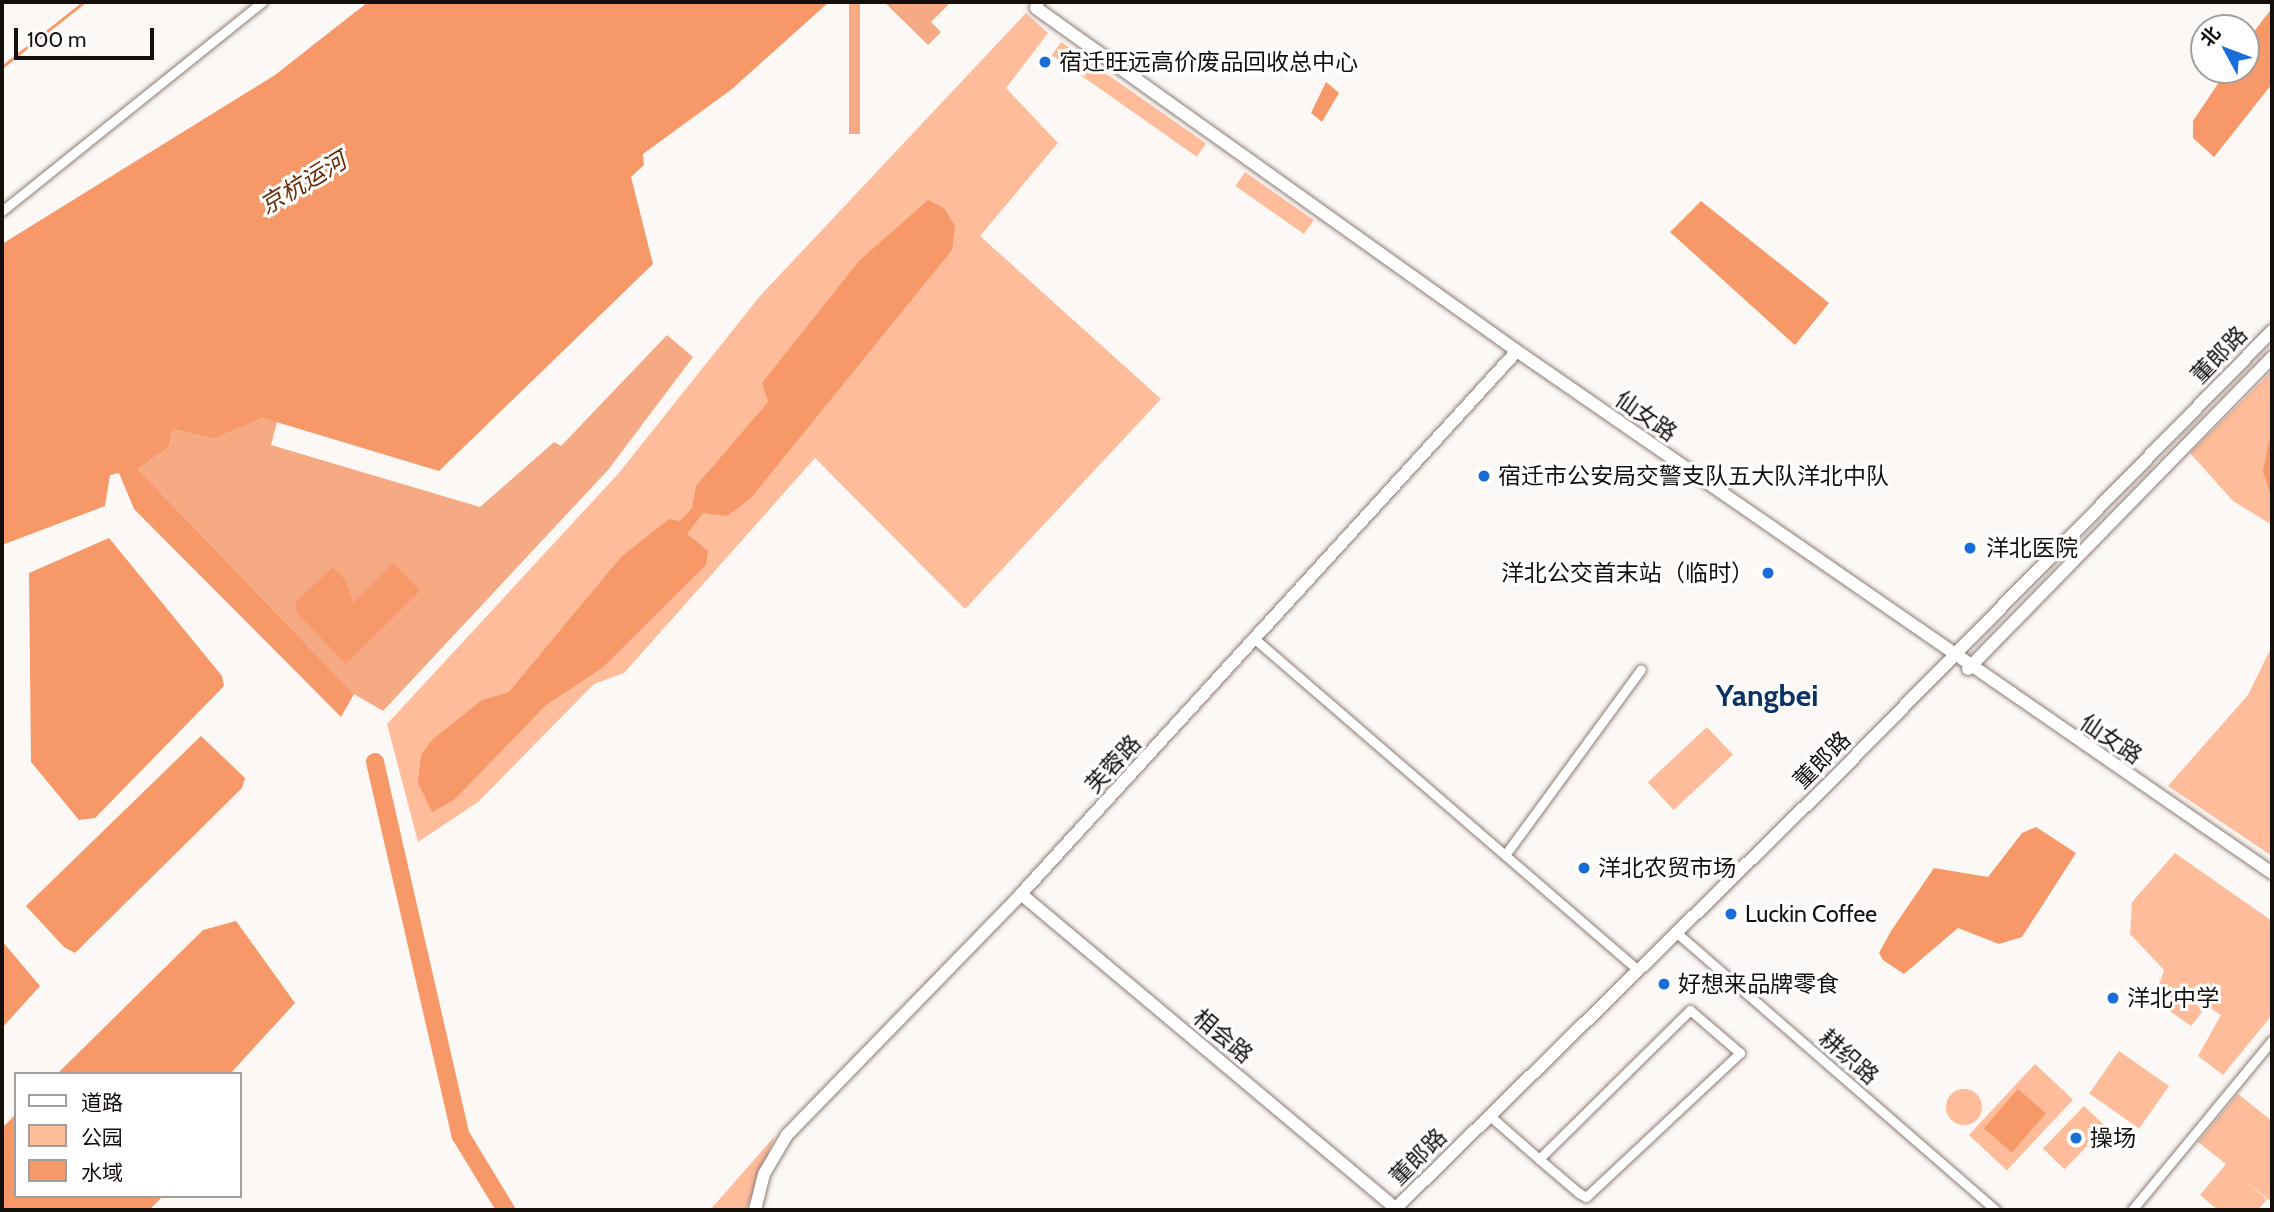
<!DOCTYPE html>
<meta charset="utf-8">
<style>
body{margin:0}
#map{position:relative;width:2274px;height:1212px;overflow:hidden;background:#fcf8f6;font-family:Cabin,"Noto Sans SC",sans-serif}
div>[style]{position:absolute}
.green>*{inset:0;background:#febc9b;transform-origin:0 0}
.round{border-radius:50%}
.forest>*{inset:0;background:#f6aa84;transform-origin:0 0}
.water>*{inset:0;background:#f69868;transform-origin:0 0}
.stream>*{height:2.5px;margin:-1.25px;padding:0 1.25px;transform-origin:1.25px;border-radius:1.25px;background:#f69868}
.river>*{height:18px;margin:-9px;padding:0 9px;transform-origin:9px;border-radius:9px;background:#f69868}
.roads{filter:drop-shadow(0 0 2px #8c7b73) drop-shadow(0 0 2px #8c7b73)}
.street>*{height:9px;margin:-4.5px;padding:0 4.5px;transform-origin:4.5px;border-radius:4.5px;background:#fff}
.secondary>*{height:12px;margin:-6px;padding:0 6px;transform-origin:6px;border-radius:6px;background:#fff}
.dots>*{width:19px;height:19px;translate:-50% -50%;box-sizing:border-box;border:4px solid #fff;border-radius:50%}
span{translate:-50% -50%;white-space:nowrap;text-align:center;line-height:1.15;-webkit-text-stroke:6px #fff;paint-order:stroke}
.poi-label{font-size:23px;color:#150f0c}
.left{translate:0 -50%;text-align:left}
.right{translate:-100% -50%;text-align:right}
.street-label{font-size:23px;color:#150f0c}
.water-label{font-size:24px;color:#672d07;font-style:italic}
.district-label{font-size:30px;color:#0b3265;font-weight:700}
.frame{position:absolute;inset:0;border:4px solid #150f0c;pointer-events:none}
.legend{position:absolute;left:14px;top:1072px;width:228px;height:126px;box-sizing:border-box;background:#fff;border:2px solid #a19f9e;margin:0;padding:9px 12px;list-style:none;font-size:21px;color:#150f0c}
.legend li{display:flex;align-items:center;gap:14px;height:35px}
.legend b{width:35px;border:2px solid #a19f9e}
.north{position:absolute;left:2190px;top:14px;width:70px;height:70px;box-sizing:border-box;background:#fff;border:2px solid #a19f9e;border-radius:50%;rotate:311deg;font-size:19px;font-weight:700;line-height:28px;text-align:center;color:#150f0c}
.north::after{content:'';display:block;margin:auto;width:24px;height:32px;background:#1a6dd7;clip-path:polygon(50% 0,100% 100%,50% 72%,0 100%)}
.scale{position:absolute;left:14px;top:28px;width:140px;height:32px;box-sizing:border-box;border:4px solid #150f0c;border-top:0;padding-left:9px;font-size:21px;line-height:24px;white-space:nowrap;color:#150f0c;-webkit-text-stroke:5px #fff;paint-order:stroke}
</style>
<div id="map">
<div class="green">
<div style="clip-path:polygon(1026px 13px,1048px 33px,1006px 88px,1058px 143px,980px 236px,1161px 399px,965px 609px,815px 458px,624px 673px,594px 684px,478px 802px,418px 842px,387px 724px,618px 474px,760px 296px)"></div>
<div style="left:1061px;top:42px;width:177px;height:16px;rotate:35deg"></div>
<div style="left:1245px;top:172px;width:84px;height:17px;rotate:35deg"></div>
<div style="clip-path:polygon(2272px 371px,2272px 525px,2233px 501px,2190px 453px)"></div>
<div style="clip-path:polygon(2272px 646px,2272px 856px,2168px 786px,2248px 695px)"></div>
<div style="left:1707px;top:727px;width:38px;height:81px;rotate:47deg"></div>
<div style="clip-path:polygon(2175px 853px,2272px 921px,2272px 1015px,2223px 1075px,2198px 1056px,2221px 1015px,2199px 1001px,2206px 1007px,2191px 1026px,2154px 1000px,2164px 970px,2130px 934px,2132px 902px)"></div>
<div style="left:2119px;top:1051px;width:61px;height:52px;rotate:35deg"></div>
<div style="left:2035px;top:1064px;width:52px;height:97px;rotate:43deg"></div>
<div class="round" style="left:1946px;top:1089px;width:36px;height:36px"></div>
<div style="clip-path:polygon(2238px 1094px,2272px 1121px,2272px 1202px,2239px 1176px,2267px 1199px,2258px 1210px,2218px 1210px,2200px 1195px,2226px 1164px,2198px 1142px)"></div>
<div style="left:2084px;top:1106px;width:30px;height:59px;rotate:44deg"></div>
<div style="clip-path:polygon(775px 1136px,746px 1210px,710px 1210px)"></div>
</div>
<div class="forest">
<div style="left:849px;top:2px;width:11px;height:132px"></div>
<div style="clip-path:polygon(884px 2px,951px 2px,931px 22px,941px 32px,928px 45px)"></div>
<div style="clip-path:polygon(667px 335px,693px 357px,608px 470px,383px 711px,354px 694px,138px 469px,169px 447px,173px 429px,213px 439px,263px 418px,277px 422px,271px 445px,480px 507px,554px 442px,561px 446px)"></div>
</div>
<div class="water">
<div style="clip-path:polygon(368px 2px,829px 2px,732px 89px,643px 154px,644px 165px,631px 177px,653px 264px,439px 471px,263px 418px,213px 439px,173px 429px,169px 447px,138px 469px,354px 694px,341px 717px,134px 509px,119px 473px,110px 475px,105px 506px,2px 545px,2px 244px,275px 75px)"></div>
<div style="clip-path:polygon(2272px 8px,2272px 84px,2214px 157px,2193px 138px,2193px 121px,2227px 70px,2246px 70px,2246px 42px)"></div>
<div style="clip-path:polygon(1326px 82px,1339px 93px,1322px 122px,1311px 113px)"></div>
<div style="clip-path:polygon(928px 200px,944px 208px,955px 226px,952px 250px,750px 499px,727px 516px,703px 513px,687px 534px,708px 551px,706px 565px,602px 668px,546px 705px,454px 800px,432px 812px,418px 783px,421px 755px,433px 739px,482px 700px,509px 692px,621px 557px,669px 519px,680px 521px,692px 508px,696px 486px,768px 402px,762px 383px,859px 261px)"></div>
<div style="clip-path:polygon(1701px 201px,1829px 303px,1795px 345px,1670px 232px)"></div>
<div style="clip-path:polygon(2272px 426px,2272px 499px,2263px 471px)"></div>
<div style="clip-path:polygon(109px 538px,222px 676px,224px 686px,95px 818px,79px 820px,31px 762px,29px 573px)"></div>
<div style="clip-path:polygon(393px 563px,420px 591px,346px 664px,296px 612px,296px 602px,333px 567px,346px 581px,353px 603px)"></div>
<div style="clip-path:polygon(201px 736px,245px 778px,242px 788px,75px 953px,64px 947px,26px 906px)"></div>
<div style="clip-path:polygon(2036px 827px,2076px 853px,2022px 937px,1999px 944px,1958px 928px,1904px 974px,1883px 960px,1879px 953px,1891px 931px,1934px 868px,1988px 877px,2022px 833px)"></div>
<div style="clip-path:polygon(236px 921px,295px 1003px,230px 1074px,57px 1074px,203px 930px)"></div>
<div style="clip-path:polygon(2px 941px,40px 986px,2px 1028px)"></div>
<div style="left:2018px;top:1089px;width:37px;height:52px;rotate:41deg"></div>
<div style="clip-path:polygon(16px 1114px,16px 1196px,163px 1196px,149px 1210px,2px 1210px,2px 1128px)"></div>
</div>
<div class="stream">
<div style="left:2px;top:67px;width:105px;rotate:-38.4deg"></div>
</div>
<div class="river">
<div style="left:375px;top:762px;width:384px;rotate:77.1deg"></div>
<div style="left:461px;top:1136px;width:87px;rotate:58.7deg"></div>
</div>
<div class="roads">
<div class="street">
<div style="left:2px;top:211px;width:334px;rotate:-38.8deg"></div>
<div style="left:1256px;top:640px;width:505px;rotate:40.82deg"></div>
<div style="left:1505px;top:855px;width:230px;rotate:-53.8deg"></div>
<div style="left:1677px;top:933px;width:422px;rotate:41deg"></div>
<div style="left:1490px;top:1116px;width:65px;rotate:41.3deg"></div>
<div style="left:1539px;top:1159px;width:52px;rotate:40.4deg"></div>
<div style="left:1579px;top:1193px;width:8px;rotate:30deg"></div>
<div style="left:1586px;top:1197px;width:211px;rotate:-43.1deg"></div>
<div style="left:1740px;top:1053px;width:66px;rotate:-139.3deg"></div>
<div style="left:1690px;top:1010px;width:212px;rotate:135.4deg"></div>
<div style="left:2132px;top:1210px;width:220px;rotate:-50.5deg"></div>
</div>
<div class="secondary">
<div style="left:1038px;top:2px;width:6px;rotate:108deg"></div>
<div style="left:1036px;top:8px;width:591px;rotate:35.49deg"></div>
<div style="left:1517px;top:351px;width:918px;rotate:34.66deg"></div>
<div style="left:1968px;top:669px;width:436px;rotate:-45.7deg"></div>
<div style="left:1021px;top:894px;width:491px;rotate:40deg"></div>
<div style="left:755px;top:1210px;width:37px;rotate:-76deg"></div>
<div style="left:764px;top:1174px;width:45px;rotate:-59.5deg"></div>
<div style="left:787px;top:1135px;width:336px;rotate:-45.8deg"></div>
<div style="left:1021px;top:894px;width:735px;rotate:-47.59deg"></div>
<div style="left:1394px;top:1210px;width:614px;rotate:-44.47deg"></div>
<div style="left:1832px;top:780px;width:629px;rotate:-45.58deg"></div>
</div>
</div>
<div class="dots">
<div style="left:1045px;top:62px;background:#1a6dd7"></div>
<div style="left:1484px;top:476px;background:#1a6dd7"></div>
<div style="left:1970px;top:548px;background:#1a6dd7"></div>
<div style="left:1768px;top:573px;background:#1a6dd7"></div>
<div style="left:1584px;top:868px;background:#1a6dd7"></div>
<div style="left:1731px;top:914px;background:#1a6dd7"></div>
<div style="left:1664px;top:984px;background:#1a6dd7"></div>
<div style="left:2113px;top:998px;background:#1a6dd7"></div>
<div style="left:2076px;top:1138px;background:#1a6dd7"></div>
</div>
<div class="poi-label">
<span class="left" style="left:1059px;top:62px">宿迁旺远高价废品回收总中心</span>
<span class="left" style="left:1498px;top:476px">宿迁市公安局交警支队五大队洋北中队</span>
<span class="left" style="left:1986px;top:548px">洋北医院</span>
<span class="right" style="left:1754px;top:573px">洋北公交首末站（临时）</span>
<span class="left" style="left:1598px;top:868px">洋北农贸市场</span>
<span class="left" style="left:1745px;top:914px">Luckin Coffee</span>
<span class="left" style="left:1678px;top:984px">好想来品牌零食</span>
<span class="left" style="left:2127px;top:998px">洋北中学</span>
<span class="left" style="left:2090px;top:1138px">操场</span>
</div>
<div class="street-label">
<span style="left:2219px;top:355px;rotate:-46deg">董郎路</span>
<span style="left:1646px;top:416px;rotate:35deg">仙女路</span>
<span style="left:2111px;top:739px;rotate:34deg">仙女路</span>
<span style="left:1822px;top:760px;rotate:-45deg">董郎路</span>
<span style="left:1113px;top:764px;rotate:-47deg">芙蓉路</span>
<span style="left:1223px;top:1036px;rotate:40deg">相会路</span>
<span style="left:1849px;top:1057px;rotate:41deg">耕织路</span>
<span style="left:1418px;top:1157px;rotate:-45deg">董郎路</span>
</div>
<div class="water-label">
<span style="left:303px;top:183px;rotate:-31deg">京杭运河</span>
</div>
<div class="district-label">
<span style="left:1767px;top:696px">Yangbei</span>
</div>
<div class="frame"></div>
<ul class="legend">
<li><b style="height:9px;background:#fff"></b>道路</li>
<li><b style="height:19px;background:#febc9b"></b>公园</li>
<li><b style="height:19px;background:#f69868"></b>水域</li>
</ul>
<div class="north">北</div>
<div class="scale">100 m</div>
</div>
